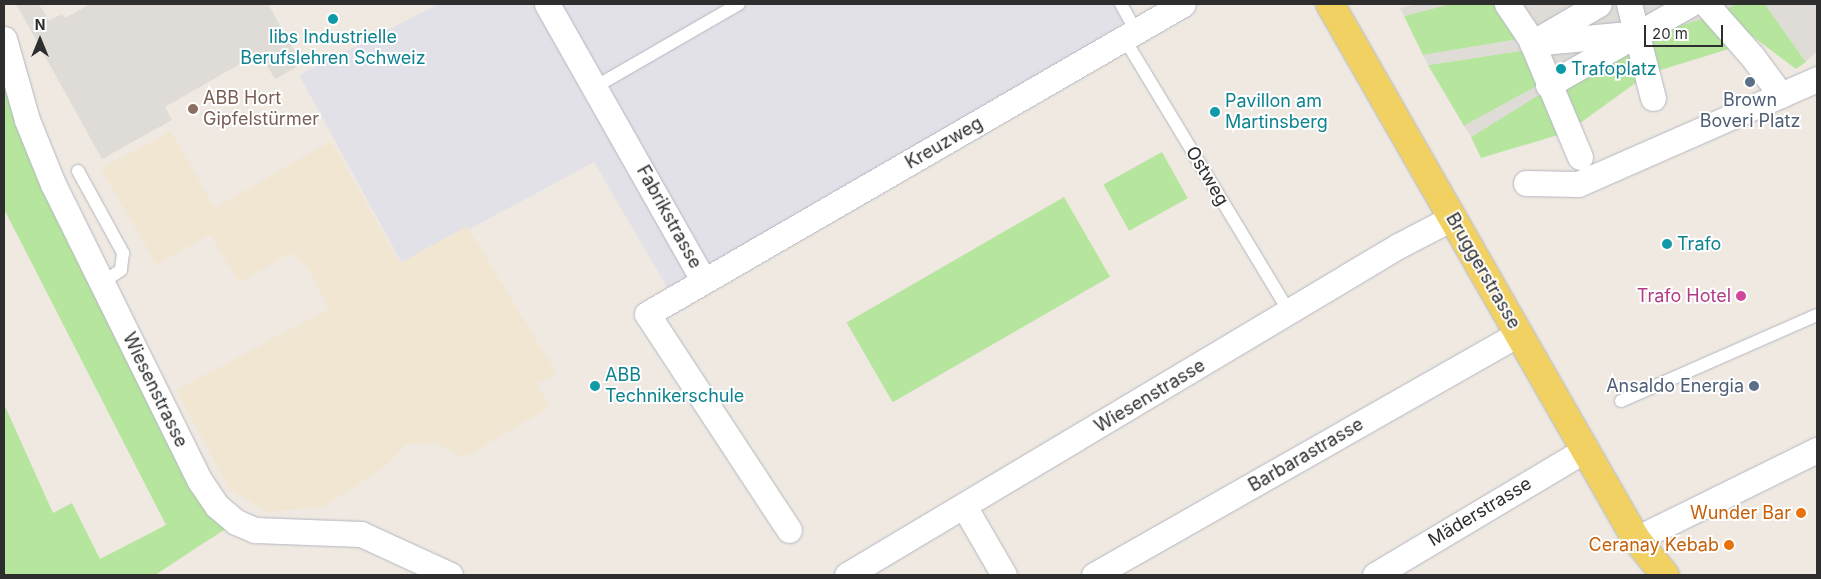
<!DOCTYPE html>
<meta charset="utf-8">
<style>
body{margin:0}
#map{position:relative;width:1821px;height:579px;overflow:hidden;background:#efe9e1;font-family:Inter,sans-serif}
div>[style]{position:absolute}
.industrial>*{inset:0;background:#e3e1e8}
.education>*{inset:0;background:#f0e6d1}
.green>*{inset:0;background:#b6e59e;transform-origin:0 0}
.plaza>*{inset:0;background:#dfdcd8}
.roads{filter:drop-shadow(0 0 1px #b4b7c1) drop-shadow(0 0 1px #b4b7c1)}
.lane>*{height:12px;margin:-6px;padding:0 6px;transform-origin:6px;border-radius:6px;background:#fff}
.street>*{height:25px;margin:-12.5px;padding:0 12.5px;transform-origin:12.5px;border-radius:12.5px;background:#fff}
.primary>*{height:28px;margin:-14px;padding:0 14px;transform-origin:14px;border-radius:14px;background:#f2d163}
.dots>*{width:14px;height:14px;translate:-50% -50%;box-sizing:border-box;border:2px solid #fff;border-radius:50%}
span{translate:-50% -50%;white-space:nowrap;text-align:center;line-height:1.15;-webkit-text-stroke:4px #fff;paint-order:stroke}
.culture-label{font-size:18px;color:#0d838f}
.left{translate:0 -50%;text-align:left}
.education-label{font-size:18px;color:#785e54}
.service-label{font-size:18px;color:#4e5e75}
.right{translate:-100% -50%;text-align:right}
.street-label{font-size:18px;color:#2e2e2e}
.hotel-label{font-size:18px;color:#b23c85}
.food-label{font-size:18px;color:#c56008}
.frame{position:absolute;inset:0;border:5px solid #2e2e2e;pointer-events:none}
.north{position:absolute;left:15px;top:15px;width:50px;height:50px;-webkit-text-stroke:4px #fff;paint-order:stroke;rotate:0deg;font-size:14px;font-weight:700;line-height:20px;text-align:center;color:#2e2e2e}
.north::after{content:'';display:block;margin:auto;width:18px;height:22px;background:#2e2e2e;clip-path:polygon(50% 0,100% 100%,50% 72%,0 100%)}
.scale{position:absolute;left:1644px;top:25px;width:79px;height:22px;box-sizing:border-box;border:2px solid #2e2e2e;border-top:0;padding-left:6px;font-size:15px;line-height:18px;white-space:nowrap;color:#2e2e2e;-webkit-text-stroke:4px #fff;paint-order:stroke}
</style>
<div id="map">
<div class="industrial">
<div style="clip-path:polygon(439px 4px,1129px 4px,1135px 15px,681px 311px,594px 162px,403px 265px,299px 75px)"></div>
</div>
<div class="education">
<div style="clip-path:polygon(171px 131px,215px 208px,331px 141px,400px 263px,467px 226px,557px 374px,537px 384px,550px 407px,463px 458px,435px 442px,405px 445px,386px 466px,323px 507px,268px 512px,230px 490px,176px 390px,329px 309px,307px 267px,290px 253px,239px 283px,210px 234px,157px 265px,101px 169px)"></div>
</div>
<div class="green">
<div style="clip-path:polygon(1450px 4px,1499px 4px,1520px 39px,1423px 55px,1404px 16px)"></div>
<div style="clip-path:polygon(1736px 4px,1765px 4px,1806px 62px,1796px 69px,1720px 12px)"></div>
<div style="clip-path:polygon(1708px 17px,1732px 48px,1654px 72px,1649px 35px)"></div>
<div style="clip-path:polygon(4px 39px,40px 157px,236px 522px,155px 575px,4px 575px,4px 404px,53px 513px,72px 503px,100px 559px,166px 525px,4px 209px)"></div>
<div style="clip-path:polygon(1632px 44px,1644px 77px,1580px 123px,1558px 87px)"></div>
<div style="clip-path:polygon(1526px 50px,1539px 85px,1464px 126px,1428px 65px)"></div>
<div style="clip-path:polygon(1544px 91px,1558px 135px,1481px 158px,1471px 137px)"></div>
<div style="left:1162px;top:152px;width:53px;height:67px;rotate:61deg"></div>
<div style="left:1064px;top:197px;width:92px;height:251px;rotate:60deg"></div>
</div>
<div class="plaza">
<div style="clip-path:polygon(16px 4px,39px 4px,49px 21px,62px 14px,65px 18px,90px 4px,268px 4px,302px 64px,275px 79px,259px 53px,165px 107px,172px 120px,102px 159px)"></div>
<div style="clip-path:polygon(1417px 4px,1450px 4px,1404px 16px,1400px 8px)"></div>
<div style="clip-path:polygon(1499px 4px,1736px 4px,1720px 12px,1756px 41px,1732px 48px,1708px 17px,1649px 35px,1558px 87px,1580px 123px,1558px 135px,1544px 92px,1471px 137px,1464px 126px,1539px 85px,1526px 50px,1428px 65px,1423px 55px,1520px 39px)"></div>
<div style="clip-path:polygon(1765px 4px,1817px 4px,1817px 51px,1806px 62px)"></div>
</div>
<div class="roads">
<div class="lane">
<div style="left:1121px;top:4px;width:31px;rotate:61deg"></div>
<div style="left:1124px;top:38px;width:321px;rotate:58.9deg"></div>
<div style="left:595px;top:87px;width:166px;rotate:-30deg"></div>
<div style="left:78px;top:171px;width:94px;rotate:61.2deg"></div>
<div style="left:123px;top:253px;width:17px;rotate:97deg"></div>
<div style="left:121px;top:270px;width:23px;rotate:146deg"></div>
<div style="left:1621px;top:401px;width:214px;rotate:-23.7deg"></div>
</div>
<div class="street">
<div style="left:547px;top:4px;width:317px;rotate:60.5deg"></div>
<div style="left:1507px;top:4px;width:41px;rotate:55.9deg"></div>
<div style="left:1530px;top:38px;width:129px;rotate:67.2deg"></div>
<div style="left:1629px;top:4px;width:97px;rotate:75.7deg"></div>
<div style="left:1706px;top:4px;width:69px;rotate:48.5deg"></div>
<div style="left:1752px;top:56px;width:49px;rotate:53.4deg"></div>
<div style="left:4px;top:39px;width:84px;rotate:74.1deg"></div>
<div style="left:27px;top:120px;width:69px;rotate:67.9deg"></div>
<div style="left:53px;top:184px;width:331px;rotate:63.7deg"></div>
<div style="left:200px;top:481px;width:30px;rotate:56deg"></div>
<div style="left:217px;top:506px;width:25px;rotate:40deg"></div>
<div style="left:236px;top:522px;width:21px;rotate:23deg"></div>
<div style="left:255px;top:530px;width:106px;rotate:2.2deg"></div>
<div style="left:361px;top:534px;width:98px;rotate:24.7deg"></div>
<div style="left:1539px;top:39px;width:69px;rotate:-30.3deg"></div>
<div style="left:1532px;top:43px;width:97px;rotate:-5.3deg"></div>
<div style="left:1548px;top:85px;width:163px;rotate:-29.7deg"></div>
<div style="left:1526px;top:183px;width:52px;rotate:1.1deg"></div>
<div style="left:1578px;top:184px;width:261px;rotate:-23.7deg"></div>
<div style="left:964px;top:506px;width:80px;rotate:59.9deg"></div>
<div style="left:789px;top:530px;width:258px;rotate:-123.3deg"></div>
<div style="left:647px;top:314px;width:619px;rotate:-30.04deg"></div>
<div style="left:1636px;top:539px;width:202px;rotate:-26.2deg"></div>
<div style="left:847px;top:575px;width:642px;rotate:-30.84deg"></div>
<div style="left:1398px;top:246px;width:61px;rotate:-27.4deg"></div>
<div style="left:1094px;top:575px;width:489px;rotate:-29.6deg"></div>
<div style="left:1375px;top:575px;width:246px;rotate:-30.8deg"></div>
</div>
<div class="primary">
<div style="left:1330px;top:4px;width:616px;rotate:60.23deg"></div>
<div style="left:1636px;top:539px;width:46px;rotate:51.1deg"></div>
</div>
</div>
<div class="dots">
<div style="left:333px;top:19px;background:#0f9aa8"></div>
<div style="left:1561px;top:69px;background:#0f9aa8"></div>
<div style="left:1750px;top:82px;background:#5c6f8a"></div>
<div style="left:193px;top:109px;background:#8d6e63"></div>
<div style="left:1215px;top:112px;background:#0f9aa8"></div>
<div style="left:1667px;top:244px;background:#0f9aa8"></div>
<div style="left:1741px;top:296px;background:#d1479c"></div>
<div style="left:595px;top:386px;background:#0f9aa8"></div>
<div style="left:1754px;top:386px;background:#5c6f8a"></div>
<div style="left:1801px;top:513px;background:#e8710a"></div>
<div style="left:1729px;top:545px;background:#e8710a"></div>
</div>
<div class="culture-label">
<span style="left:333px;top:48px">libs Industrielle<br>Berufslehren Schweiz</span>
<span class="left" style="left:1571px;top:69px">Trafoplatz</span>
<span class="left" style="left:1225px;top:112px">Pavillon am<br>Martinsberg</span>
<span class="left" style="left:1677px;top:244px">Trafo</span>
<span class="left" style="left:605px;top:386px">ABB<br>Technikerschule</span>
</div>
<div class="education-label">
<span class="left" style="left:203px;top:109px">ABB Hort<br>Gipfelstürmer</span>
</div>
<div class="service-label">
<span style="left:1750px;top:111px">Brown<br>Boveri Platz</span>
<span class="right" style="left:1744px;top:386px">Ansaldo Energia</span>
</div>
<div class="street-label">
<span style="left:944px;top:143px;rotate:-30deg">Kreuzweg</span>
<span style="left:1207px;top:176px;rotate:59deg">Ostweg</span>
<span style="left:669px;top:217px;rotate:61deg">Fabrikstrasse</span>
<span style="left:1483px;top:271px;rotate:60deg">Bruggerstrasse</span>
<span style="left:155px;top:390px;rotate:64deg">Wiesenstrasse</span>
<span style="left:1150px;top:396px;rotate:-31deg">Wiesenstrasse</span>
<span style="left:1306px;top:455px;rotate:-30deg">Barbarastrasse</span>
<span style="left:1480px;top:512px;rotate:-31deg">Mäderstrasse</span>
</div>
<div class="hotel-label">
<span class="right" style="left:1731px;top:296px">Trafo Hotel</span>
</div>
<div class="food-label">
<span class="right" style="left:1791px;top:513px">Wunder Bar</span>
<span class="right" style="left:1719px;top:545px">Ceranay Kebab</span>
</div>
<div class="frame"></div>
<div class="north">N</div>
<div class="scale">20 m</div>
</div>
